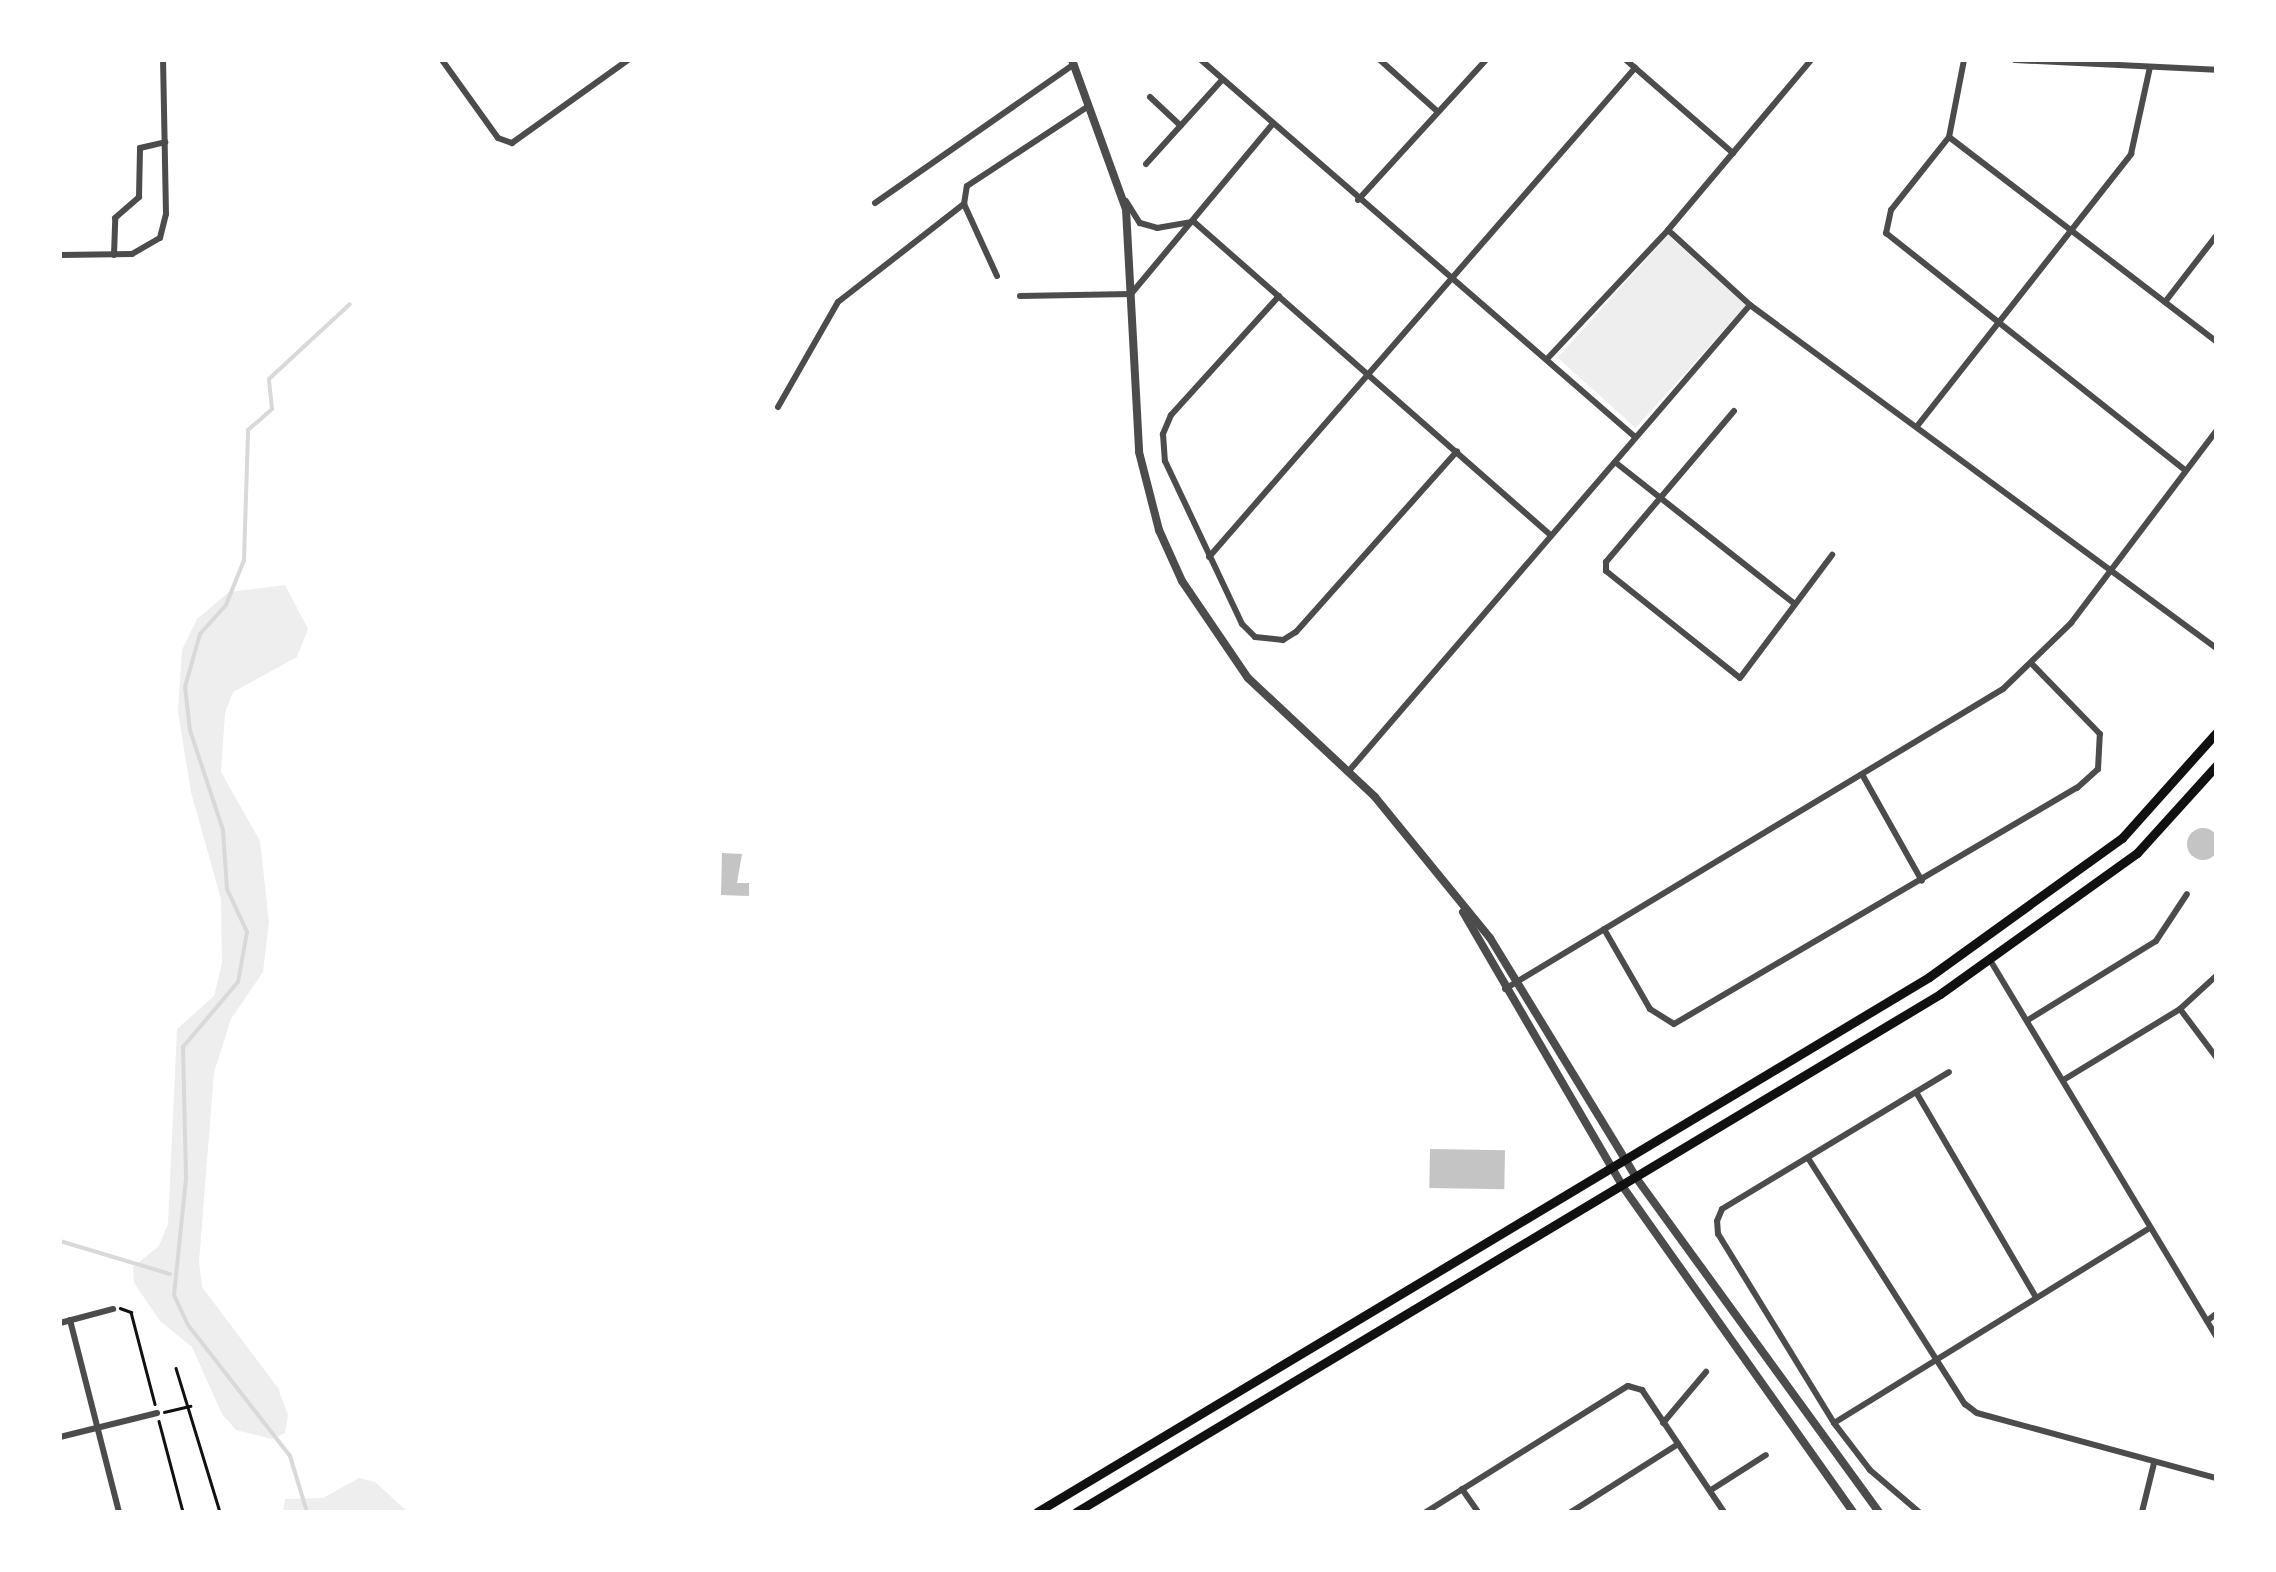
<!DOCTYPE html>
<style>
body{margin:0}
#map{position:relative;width:2276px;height:1572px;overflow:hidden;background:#fff;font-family:Karla,sans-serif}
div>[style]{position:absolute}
.green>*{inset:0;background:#eee;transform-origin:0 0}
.stream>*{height:4px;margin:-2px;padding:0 2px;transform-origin:2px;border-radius:2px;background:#d9d9d9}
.building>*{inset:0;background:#c4c4c4;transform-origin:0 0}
.round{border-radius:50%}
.path>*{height:2.5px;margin:-1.25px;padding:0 1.25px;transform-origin:1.25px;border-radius:1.25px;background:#111}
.minor>*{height:6px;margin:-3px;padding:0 3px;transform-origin:3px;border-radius:3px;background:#4c4c4c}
.tertiary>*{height:8px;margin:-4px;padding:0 4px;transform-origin:4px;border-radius:4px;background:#4c4c4c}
.secondary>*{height:9px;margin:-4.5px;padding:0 4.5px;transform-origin:4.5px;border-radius:4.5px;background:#111}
span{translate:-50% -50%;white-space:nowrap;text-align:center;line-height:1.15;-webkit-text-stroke:8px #fff;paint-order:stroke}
.frame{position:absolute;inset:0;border:62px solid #fff;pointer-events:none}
</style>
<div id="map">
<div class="green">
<div style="left:1668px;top:235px;width:105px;height:165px;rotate:42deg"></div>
<div style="clip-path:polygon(285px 585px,308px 629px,297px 657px,233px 692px,225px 713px,221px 772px,260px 841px,269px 922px,263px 972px,231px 1019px,214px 1072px,199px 1262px,202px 1287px,278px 1388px,288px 1415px,285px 1433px,272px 1439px,236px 1430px,222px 1414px,192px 1347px,160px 1321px,134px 1283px,133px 1267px,159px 1246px,168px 1224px,177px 1029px,214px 996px,222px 963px,221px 899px,191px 792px,178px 712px,182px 650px,197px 619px,229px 592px)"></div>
<div style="clip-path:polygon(359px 1478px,375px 1482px,408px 1512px,283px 1512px,285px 1499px,323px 1498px)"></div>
</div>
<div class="stream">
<div style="left:60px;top:1241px;width:115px;rotate:16.7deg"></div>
<div style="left:307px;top:1512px;width:59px;rotate:-106.9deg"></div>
<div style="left:290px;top:1456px;width:166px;rotate:-127.9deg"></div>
<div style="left:188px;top:1325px;width:33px;rotate:-115deg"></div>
<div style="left:174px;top:1295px;width:118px;rotate:-84.1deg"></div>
<div style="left:186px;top:1178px;width:131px;rotate:-91.3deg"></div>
<div style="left:183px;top:1047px;width:85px;rotate:-49.8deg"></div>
<div style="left:238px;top:982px;width:51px;rotate:-79.8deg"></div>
<div style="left:247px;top:932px;width:47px;rotate:-114.9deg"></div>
<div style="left:227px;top:889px;width:59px;rotate:-93.9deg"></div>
<div style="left:223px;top:830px;width:105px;rotate:-108.3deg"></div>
<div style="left:190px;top:730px;width:43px;rotate:-96.6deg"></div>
<div style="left:185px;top:687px;width:55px;rotate:-74.2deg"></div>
<div style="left:200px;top:634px;width:39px;rotate:-48deg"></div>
<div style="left:226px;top:605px;width:48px;rotate:-68.2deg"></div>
<div style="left:244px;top:560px;width:130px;rotate:-88.2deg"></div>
<div style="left:248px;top:430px;width:32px;rotate:-41deg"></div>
<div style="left:272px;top:409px;width:30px;rotate:-96deg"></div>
<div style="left:269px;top:379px;width:110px;rotate:-42.8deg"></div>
</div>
<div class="building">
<div class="round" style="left:2187px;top:828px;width:32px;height:32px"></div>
<div style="clip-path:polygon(722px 853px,742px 854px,737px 883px,749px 883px,749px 896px,721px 895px)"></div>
<div style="left:1430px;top:1149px;width:75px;height:39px;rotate:1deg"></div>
</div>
<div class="path">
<div style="left:120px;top:1308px;width:12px;rotate:20deg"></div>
<div style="left:131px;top:1312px;width:95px;rotate:75.4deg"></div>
<div style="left:176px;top:1368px;width:151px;rotate:73deg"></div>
<div style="left:164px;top:1412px;width:27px;rotate:-13deg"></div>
<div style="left:159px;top:1421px;width:94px;rotate:75.2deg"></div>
</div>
<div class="minor">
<div style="left:442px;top:60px;width:96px;rotate:54.3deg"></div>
<div style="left:498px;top:138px;width:15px;rotate:20deg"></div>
<div style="left:512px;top:143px;width:143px;rotate:-35.6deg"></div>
<div style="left:1201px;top:60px;width:575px;rotate:40.98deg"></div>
<div style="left:1380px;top:60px;width:76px;rotate:41.8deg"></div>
<div style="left:1626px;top:60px;width:142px;rotate:41deg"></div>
<div style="left:1964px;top:60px;width:78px;rotate:101deg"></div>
<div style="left:1949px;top:137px;width:93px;rotate:128.5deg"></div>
<div style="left:1891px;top:210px;width:24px;rotate:102deg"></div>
<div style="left:1886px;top:233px;width:382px;rotate:38.4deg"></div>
<div style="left:2015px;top:60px;width:201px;rotate:2.8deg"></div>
<div style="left:1150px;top:97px;width:42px;rotate:43.1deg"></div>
<div style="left:1949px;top:137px;width:336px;rotate:37.4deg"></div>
<div style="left:1146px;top:164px;width:113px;rotate:-47.9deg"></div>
<div style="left:1358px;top:200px;width:190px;rotate:-47.6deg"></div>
<div style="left:1126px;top:201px;width:26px;rotate:58deg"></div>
<div style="left:1140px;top:223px;width:18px;rotate:16deg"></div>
<div style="left:1157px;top:228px;width:34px;rotate:-10deg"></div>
<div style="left:875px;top:203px;width:243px;rotate:-34.9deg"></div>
<div style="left:1193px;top:221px;width:475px;rotate:41.3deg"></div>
<div style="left:1668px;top:230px;width:111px;rotate:42.4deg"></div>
<div style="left:1750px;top:305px;width:579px;rotate:36.35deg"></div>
<div style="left:60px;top:255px;width:72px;rotate:-0.8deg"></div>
<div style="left:132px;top:254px;width:32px;rotate:-30deg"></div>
<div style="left:160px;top:238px;width:25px;rotate:-76deg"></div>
<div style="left:166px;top:214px;width:154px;rotate:-91.1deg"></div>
<div style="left:114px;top:255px;width:37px;rotate:-88deg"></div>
<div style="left:115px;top:218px;width:32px;rotate:-41deg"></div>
<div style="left:139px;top:197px;width:49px;rotate:-88.8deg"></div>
<div style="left:140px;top:148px;width:26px;rotate:-13deg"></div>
<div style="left:997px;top:276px;width:79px;rotate:-114.6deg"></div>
<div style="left:964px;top:204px;width:18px;rotate:-81deg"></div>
<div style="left:967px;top:186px;width:146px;rotate:-33.3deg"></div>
<div style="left:1020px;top:296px;width:111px;rotate:-1deg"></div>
<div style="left:1131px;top:294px;width:219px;rotate:-50.2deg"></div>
<div style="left:1279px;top:296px;width:161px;rotate:132.2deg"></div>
<div style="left:1171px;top:415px;width:21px;rotate:113deg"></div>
<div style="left:1163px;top:434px;width:27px;rotate:86deg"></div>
<div style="left:1165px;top:461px;width:180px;rotate:64.7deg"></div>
<div style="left:1242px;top:624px;width:18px;rotate:45deg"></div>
<div style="left:1255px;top:637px;width:28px;rotate:6deg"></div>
<div style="left:1283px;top:640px;width:15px;rotate:-32deg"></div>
<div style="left:1296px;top:632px;width:242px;rotate:-48.3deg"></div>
<div style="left:2165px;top:302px;width:83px;rotate:-52.3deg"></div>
<div style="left:1547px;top:359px;width:177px;rotate:-46.8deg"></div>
<div style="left:1668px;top:230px;width:222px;rotate:-49.9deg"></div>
<div style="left:778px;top:407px;width:121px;rotate:-60.3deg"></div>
<div style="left:838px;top:302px;width:160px;rotate:-37.9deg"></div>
<div style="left:1734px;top:411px;width:198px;rotate:130.3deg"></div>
<div style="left:1606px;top:562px;width:9px;rotate:90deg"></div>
<div style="left:1606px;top:571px;width:171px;rotate:38.6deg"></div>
<div style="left:1740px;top:678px;width:154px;rotate:-53.2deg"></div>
<div style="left:1918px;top:425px;width:345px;rotate:-51.8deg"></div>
<div style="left:2131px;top:154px;width:89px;rotate:-77.7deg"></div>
<div style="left:1615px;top:462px;width:229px;rotate:38.3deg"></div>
<div style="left:1209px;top:557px;width:649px;rotate:-48.94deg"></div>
<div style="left:1348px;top:772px;width:616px;rotate:-49.28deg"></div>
<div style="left:1863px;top:776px;width:120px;rotate:60.7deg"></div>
<div style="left:1604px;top:929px;width:92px;rotate:60.1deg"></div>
<div style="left:1650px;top:1009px;width:28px;rotate:32deg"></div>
<div style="left:1674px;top:1024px;width:467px;rotate:-30.4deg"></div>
<div style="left:2077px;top:788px;width:28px;rotate:-42deg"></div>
<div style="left:2098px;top:769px;width:35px;rotate:-87deg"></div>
<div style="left:2100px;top:734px;width:96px;rotate:-134.2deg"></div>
<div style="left:1990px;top:960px;width:439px;rotate:59deg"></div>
<div style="left:1505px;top:989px;width:581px;rotate:-31.07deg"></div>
<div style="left:2003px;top:689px;width:95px;rotate:-44.1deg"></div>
<div style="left:2071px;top:623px;width:241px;rotate:-52.9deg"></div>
<div style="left:2180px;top:1009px;width:60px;rotate:53.1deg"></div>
<div style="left:2028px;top:1020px;width:150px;rotate:-31.7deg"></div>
<div style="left:2156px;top:941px;width:56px;rotate:-56.6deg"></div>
<div style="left:2065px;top:1079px;width:135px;rotate:-31.3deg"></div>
<div style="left:2180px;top:1009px;width:49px;rotate:-42.5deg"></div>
<div style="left:1916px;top:1092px;width:238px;rotate:59.7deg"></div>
<div style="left:1808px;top:1158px;width:292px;rotate:57.5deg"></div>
<div style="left:1965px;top:1404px;width:15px;rotate:37deg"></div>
<div style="left:1977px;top:1413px;width:248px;rotate:15.2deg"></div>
<div style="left:70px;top:1320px;width:198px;rotate:75.7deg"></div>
<div style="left:2207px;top:1321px;width:11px;rotate:-38deg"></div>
<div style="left:60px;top:1323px;width:55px;rotate:-14.8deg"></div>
<div style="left:1663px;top:1423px;width:67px;rotate:-49.9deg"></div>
<div style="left:1834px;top:1423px;width:371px;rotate:-31.7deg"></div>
<div style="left:60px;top:1437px;width:100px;rotate:-13.9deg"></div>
<div style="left:1462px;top:1489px;width:28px;rotate:55deg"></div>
<div style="left:1711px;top:1490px;width:65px;rotate:-32.5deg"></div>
<div style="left:1426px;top:1512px;width:238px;rotate:-32deg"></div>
<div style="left:1628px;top:1386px;width:15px;rotate:16deg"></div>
<div style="left:1642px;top:1390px;width:147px;rotate:56.1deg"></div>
<div style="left:1571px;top:1512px;width:127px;rotate:-32.4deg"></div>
<div style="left:1919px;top:1512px;width:65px;rotate:-139.4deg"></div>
<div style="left:1870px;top:1470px;width:59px;rotate:-127.5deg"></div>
<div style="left:1834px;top:1423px;width:222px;rotate:-121.5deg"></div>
<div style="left:1718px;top:1234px;width:13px;rotate:-94deg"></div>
<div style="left:1717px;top:1221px;width:13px;rotate:-67deg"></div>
<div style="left:1722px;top:1209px;width:265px;rotate:-31.1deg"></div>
<div style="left:2142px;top:1512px;width:50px;rotate:-76.2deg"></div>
</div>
<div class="tertiary">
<div style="left:1072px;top:60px;width:158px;rotate:70.1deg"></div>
<div style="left:1126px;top:209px;width:243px;rotate:86.9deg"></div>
<div style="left:1139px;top:452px;width:81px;rotate:75.6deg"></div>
<div style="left:1159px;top:530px;width:56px;rotate:65.7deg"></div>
<div style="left:1182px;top:581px;width:117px;rotate:55.8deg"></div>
<div style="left:1248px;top:678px;width:174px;rotate:43.1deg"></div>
<div style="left:1375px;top:797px;width:182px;rotate:50.8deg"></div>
<div style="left:1490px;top:938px;width:282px;rotate:58.6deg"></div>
<div style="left:1637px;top:1179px;width:412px;rotate:54deg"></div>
<div style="left:1463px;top:912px;width:318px;rotate:59.8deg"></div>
<div style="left:1623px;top:1187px;width:398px;rotate:54.7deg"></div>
</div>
<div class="secondary">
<div style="left:1037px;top:1512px;width:1040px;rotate:-30.95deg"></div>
<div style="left:1929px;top:977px;width:238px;rotate:-35.8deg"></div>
<div style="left:2122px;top:838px;width:141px;rotate:-48.2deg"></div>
<div style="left:1076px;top:1512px;width:1007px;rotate:-30.94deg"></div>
<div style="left:1940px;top:994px;width:242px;rotate:-35.6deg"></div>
<div style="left:2137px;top:853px;width:118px;rotate:-47.8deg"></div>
</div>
<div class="frame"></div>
</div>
